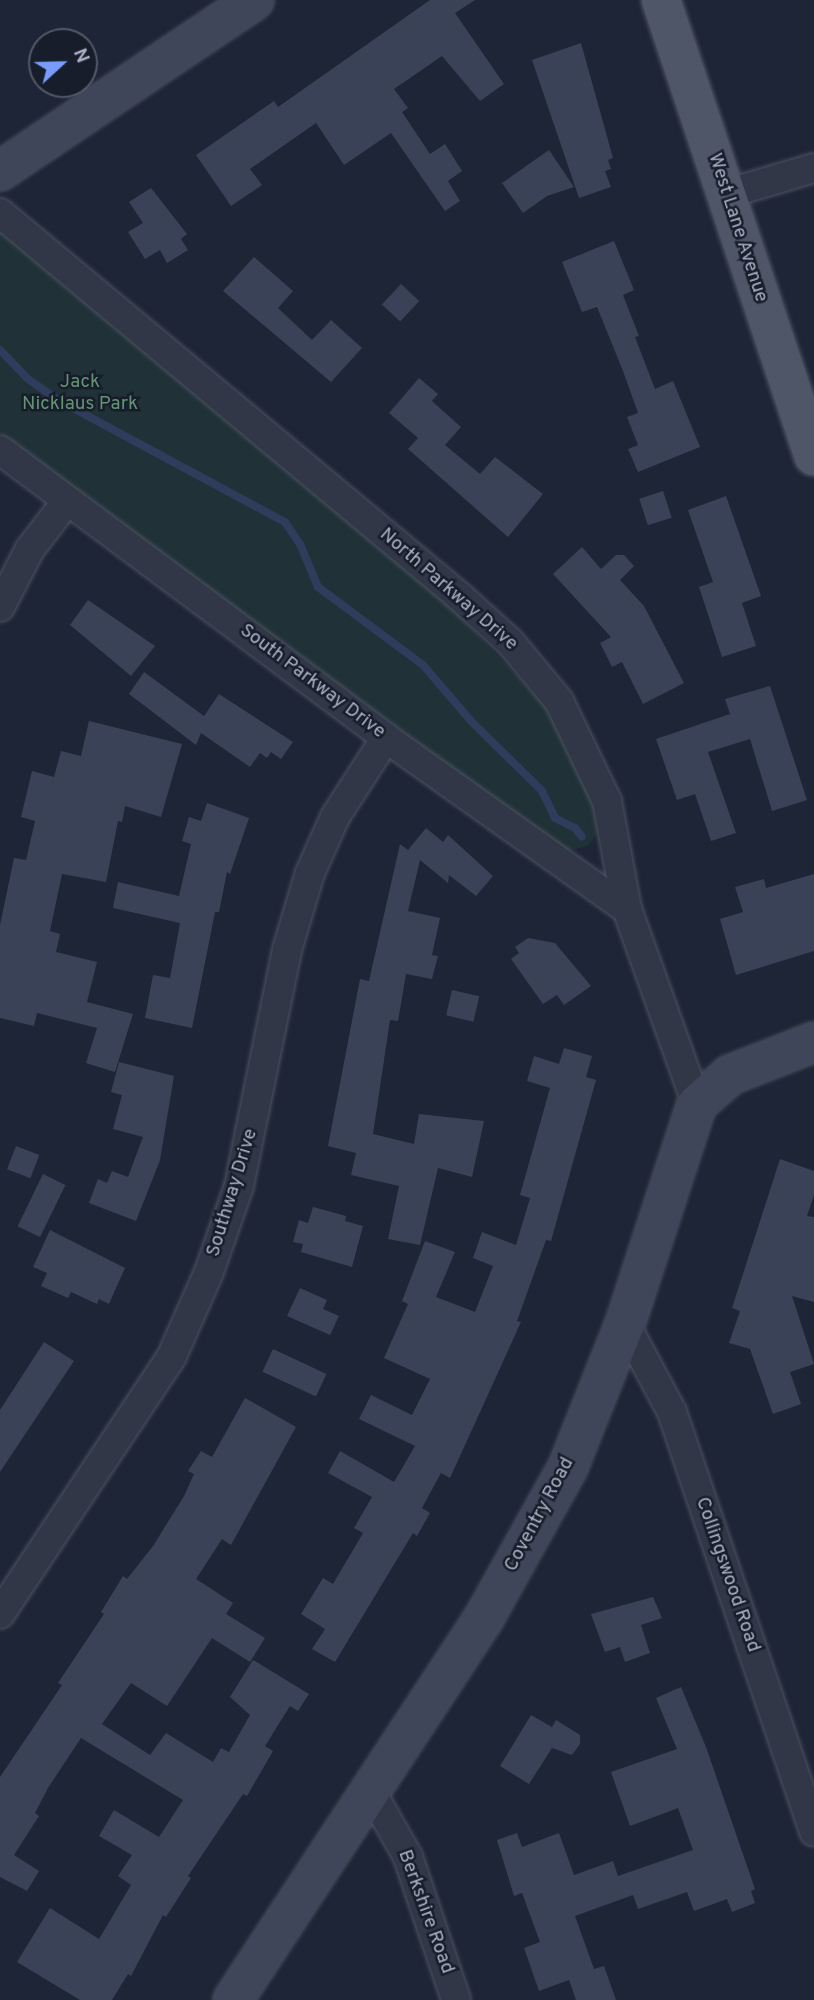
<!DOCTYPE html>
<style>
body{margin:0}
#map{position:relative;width:814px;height:2000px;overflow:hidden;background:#1e2536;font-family:Overpass,sans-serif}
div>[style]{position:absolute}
.green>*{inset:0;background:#203137}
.stream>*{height:8px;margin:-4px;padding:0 4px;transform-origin:4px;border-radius:4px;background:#2f3c5c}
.building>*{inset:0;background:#3a4257;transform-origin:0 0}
.roads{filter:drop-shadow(0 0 2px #4c5262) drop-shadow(0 0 2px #4c5262)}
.street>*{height:28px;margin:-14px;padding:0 14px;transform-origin:14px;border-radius:14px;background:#313746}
.secondary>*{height:38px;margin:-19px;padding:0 19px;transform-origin:19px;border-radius:19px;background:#3f4659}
.primary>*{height:38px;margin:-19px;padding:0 19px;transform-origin:19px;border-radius:19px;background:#4f5667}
span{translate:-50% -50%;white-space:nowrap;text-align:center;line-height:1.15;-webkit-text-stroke:5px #171d2a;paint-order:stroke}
.street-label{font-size:19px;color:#abb1c4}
.park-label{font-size:19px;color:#639474}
.north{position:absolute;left:28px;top:28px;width:70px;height:70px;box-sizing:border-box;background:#171d2a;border:2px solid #525868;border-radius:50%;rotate:68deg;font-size:19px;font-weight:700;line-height:28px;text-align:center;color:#abb1c4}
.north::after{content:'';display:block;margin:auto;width:24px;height:32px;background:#799bfb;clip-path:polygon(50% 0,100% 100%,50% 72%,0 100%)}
</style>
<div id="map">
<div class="green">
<div style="clip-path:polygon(0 224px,440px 596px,539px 699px,550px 713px,594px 803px,597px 833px,589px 845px,571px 851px,556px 846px,0 434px)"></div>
</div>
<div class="stream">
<div style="left:0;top:350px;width:40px;rotate:46deg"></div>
<div style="left:28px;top:379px;width:37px;rotate:35deg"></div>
<div style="left:58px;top:400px;width:258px;rotate:28.3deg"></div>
<div style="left:285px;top:522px;width:27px;rotate:56deg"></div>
<div style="left:300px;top:544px;width:47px;rotate:67.3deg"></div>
<div style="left:318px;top:587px;width:131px;rotate:36.6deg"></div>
<div style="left:423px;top:665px;width:74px;rotate:49.4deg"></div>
<div style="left:471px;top:721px;width:100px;rotate:44.6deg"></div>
<div style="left:542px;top:791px;width:30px;rotate:64deg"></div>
<div style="left:555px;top:818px;width:22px;rotate:27deg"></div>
<div style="left:575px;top:828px;width:11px;rotate:52deg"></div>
</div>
<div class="building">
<div style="clip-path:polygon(430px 0,475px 0,455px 13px,504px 84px,480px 101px,442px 56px,394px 89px,408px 108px,402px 112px,430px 154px,445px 144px,462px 171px,448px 181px,460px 201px,445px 211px,391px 133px,344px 165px,316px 123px,250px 169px,262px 185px,231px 206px,196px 155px,274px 101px,278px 107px)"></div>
<div style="clip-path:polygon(581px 43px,613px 158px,608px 160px,611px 169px,605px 171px,611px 187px,579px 198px,532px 60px)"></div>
<div style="clip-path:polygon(549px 150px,574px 187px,547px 196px,523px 213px,502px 183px)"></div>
<div style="clip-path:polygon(151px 188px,187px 234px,181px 239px,188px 250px,167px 263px,160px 250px,145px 259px,128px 232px,143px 223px,129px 202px)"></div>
<div style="clip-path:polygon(614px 241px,634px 290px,623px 295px,639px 336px,635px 337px,655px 389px,673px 381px,700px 447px,638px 472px,628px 449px,638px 445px,627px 417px,638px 413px,623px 371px,597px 307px,582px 312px,562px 262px)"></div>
<div style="clip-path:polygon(254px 257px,293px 291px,278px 308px,312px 340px,331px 320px,362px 348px,331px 382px,223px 291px)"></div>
<div style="left:401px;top:284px;width:25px;height:28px;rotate:43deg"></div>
<div style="clip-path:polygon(419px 378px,438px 394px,432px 401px,461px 427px,445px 445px,480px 474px,495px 457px,543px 494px,508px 537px,408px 449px,418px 438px,389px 413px)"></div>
<div style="left:663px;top:491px;width:28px;height:25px;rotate:72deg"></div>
<div style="clip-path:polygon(726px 496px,761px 596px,742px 603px,756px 646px,722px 657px,699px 587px,713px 582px,688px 510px)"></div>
<div style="clip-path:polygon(582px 547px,601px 569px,616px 555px,624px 555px,634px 566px,620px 580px,644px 606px,684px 683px,643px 704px,622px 662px,612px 667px,600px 643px,611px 637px,553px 574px)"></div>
<div style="clip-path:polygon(88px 600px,155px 646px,131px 676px,70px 625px)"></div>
<div style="clip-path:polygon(144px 672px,204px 716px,219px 694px,293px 742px,281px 759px,271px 752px,267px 758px,260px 753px,250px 767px,201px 733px,196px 745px,129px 694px)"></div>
<div style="clip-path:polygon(770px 686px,807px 800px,772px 811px,750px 739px,708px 752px,736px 833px,711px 841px,695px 794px,677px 800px,656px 739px,730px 714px,725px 699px)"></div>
<div style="clip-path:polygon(89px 721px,182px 744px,161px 817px,125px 806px,122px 822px,118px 821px,106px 882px,62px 874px,50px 931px,60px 934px,56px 952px,97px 962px,87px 1002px,133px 1014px,115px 1072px,86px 1063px,97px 1028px,37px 1013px,34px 1026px,0 1018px,0 925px,14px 858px,26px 860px,35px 821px,21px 817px,32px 771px,54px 777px,61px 751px,81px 756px)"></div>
<div style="clip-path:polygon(207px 803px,249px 818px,230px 874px,227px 872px,219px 912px,215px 912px,192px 1028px,145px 1018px,153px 975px,170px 978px,180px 923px,113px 908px,118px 882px,179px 896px,191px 844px,182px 841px,189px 817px,201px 821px)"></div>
<div style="clip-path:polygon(426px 828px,443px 842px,448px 835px,493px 876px,476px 896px,449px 875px,448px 883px,420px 860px,408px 911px,440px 918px,432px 955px,438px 956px,432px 979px,406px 974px,398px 1021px,390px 1020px,373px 1134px,414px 1144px,419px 1114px,484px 1121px,472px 1177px,438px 1168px,420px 1245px,388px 1239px,399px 1186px,351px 1175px,356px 1153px,328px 1146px,360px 979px,369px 981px,400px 844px,408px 850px)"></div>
<div style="clip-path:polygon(814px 874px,814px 951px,736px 975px,720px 919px,743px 912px,735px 887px,764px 879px,766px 888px)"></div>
<div style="clip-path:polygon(528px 938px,555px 943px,591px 986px,564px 1005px,557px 995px,543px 1004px,511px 959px,519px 953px,515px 947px)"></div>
<div style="left:452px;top:990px;width:28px;height:26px;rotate:13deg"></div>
<div style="clip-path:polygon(564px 1048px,592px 1056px,586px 1077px,596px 1080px,551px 1241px,546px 1240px,517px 1321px,521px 1322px,450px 1478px,441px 1473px,422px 1508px,430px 1513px,417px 1536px,413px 1533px,335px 1662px,312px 1649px,325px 1629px,301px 1614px,323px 1578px,333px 1584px,363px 1533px,354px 1528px,372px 1497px,328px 1473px,340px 1451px,394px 1482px,415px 1446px,359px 1419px,371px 1395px,412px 1415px,430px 1379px,384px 1358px,408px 1304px,402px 1301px,425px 1241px,455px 1252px,436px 1297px,475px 1312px,493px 1266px,473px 1258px,482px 1232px,516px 1245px,530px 1198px,520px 1195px,550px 1088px,527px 1081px,534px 1056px,559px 1064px)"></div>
<div style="clip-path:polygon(119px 1062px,174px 1076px,160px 1160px,136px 1221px,89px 1203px,98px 1179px,107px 1183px,112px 1171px,128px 1177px,143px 1137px,113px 1129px,122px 1095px,111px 1092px)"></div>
<div style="left:16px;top:1146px;width:25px;height:25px;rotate:21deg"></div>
<div style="clip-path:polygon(780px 1159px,814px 1171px,814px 1195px,807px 1216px,814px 1217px,814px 1302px,792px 1296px,814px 1364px,790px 1372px,801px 1404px,773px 1414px,750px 1349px,729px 1343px,740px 1311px,732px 1308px)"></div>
<div style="left:43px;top:1174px;width:25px;height:58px;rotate:26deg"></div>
<div style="clip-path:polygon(313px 1207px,346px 1216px,345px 1221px,363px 1226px,352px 1267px,301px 1252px,303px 1244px,293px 1242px,299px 1220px,308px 1223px)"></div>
<div style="clip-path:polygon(50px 1230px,125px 1268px,109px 1304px,99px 1299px,97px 1304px,71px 1292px,68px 1298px,41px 1286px,47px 1273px,33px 1267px)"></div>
<div style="clip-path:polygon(300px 1288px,327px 1300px,323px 1309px,339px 1316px,330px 1335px,287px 1316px)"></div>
<div style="clip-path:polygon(44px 1342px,74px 1361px,0 1472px,0 1410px)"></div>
<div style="left:273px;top:1349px;width:59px;height:25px;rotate:25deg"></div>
<div style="clip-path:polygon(245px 1398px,296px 1427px,231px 1545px,222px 1539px,196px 1579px,233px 1603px,226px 1614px,265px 1638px,250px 1662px,212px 1638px,167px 1706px,131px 1683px,102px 1724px,150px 1755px,166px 1733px,213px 1762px,221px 1748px,229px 1752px,250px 1715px,230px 1697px,253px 1660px,309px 1694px,298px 1711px,290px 1706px,265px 1746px,273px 1751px,247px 1796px,243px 1794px,188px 1876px,191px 1878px,166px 1917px,163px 1915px,131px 1976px,128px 1974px,112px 2000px,80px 2000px,17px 1962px,50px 1908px,99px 1939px,131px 1885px,118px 1876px,132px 1855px,99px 1836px,114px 1810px,159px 1837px,183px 1800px,81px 1738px,48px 1788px,35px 1813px,39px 1816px,14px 1855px,39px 1871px,27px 1891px,0 1877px,0 1777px,62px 1685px,58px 1683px,104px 1614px,101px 1612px,123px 1576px,127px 1579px,153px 1546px,184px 1496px,194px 1474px,188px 1471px,201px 1451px,212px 1457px)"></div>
<div style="clip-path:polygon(653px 1597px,662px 1618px,641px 1625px,650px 1653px,625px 1662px,620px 1647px,605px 1652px,591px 1614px)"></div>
<div style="clip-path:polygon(681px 1687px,706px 1747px,755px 1889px,751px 1891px,755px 1903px,732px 1912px,727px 1899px,694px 1911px,687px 1892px,638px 1909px,633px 1895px,575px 1916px,594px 1969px,604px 1966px,616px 2000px,576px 2000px,569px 1980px,539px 1991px,524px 1948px,540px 1942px,522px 1893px,514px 1896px,497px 1840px,517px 1833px,522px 1847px,559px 1833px,574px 1875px,613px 1861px,618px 1876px,693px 1850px,678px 1808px,630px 1826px,611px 1772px,677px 1749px,656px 1698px)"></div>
<div style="clip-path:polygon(531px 1715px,552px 1727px,556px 1720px,580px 1735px,580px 1744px,572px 1755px,552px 1748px,529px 1784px,500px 1766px)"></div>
</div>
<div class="roads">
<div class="street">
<div style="left:726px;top:194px;width:92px;rotate:-16.5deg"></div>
<div style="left:0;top:213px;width:599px;rotate:39.85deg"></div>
<div style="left:460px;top:597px;width:67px;rotate:42deg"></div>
<div style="left:510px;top:642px;width:77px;rotate:50.3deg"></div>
<div style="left:559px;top:701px;width:111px;rotate:64.4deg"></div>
<div style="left:607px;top:801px;width:110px;rotate:79.5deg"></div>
<div style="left:627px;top:909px;width:207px;rotate:70.3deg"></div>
<div style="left:0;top:450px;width:482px;rotate:36.7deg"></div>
<div style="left:386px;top:738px;width:296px;rotate:35.4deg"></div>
<div style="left:0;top:607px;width:65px;rotate:-62.7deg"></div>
<div style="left:30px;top:549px;width:61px;rotate:-52.4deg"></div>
<div style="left:625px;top:1324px;width:100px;rotate:61.9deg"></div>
<div style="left:672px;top:1412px;width:443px;rotate:71.3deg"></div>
<div style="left:0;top:1614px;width:308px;rotate:-56.3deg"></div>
<div style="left:171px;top:1358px;width:94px;rotate:-66.2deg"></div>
<div style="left:209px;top:1272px;width:91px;rotate:-70.8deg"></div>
<div style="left:239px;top:1186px;width:241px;rotate:-78.5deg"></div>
<div style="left:287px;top:950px;width:80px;rotate:-73.4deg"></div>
<div style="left:310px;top:873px;width:61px;rotate:-65.9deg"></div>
<div style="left:335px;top:817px;width:94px;rotate:-57.2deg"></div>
<div style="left:370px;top:1790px;width:77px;rotate:60.4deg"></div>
<div style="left:408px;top:1857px;width:151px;rotate:71.4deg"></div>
</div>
<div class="secondary">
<div style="left:0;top:171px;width:306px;rotate:-33.9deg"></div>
<div style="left:233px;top:2000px;width:457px;rotate:-56.7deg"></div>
<div style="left:484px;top:1618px;width:173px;rotate:-60.9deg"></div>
<div style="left:568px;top:1467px;width:154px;rotate:-68.3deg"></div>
<div style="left:625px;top:1324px;width:231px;rotate:-71.9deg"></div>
<div style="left:697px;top:1104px;width:44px;rotate:-41.3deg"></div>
<div style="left:730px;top:1075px;width:90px;rotate:-21.4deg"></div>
</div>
<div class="primary">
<div style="left:661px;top:0;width:481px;rotate:71.5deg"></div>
</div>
</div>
<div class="street-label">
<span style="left:737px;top:228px;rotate:72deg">West Lane Avenue</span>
<span style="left:448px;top:590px;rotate:41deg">North Parkway Drive</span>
<span style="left:312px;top:682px;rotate:37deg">South Parkway Drive</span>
<span style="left:233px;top:1193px;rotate:-73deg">Southway Drive</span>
<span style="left:540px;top:1515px;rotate:-62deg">Coventry Road</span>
<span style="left:727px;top:1575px;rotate:71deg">Collingswood Road</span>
<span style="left:425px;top:1912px;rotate:70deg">Berkshire Road</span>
</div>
<div class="park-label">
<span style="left:80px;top:394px">Jack<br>Nicklaus Park</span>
</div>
<div class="north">N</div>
</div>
